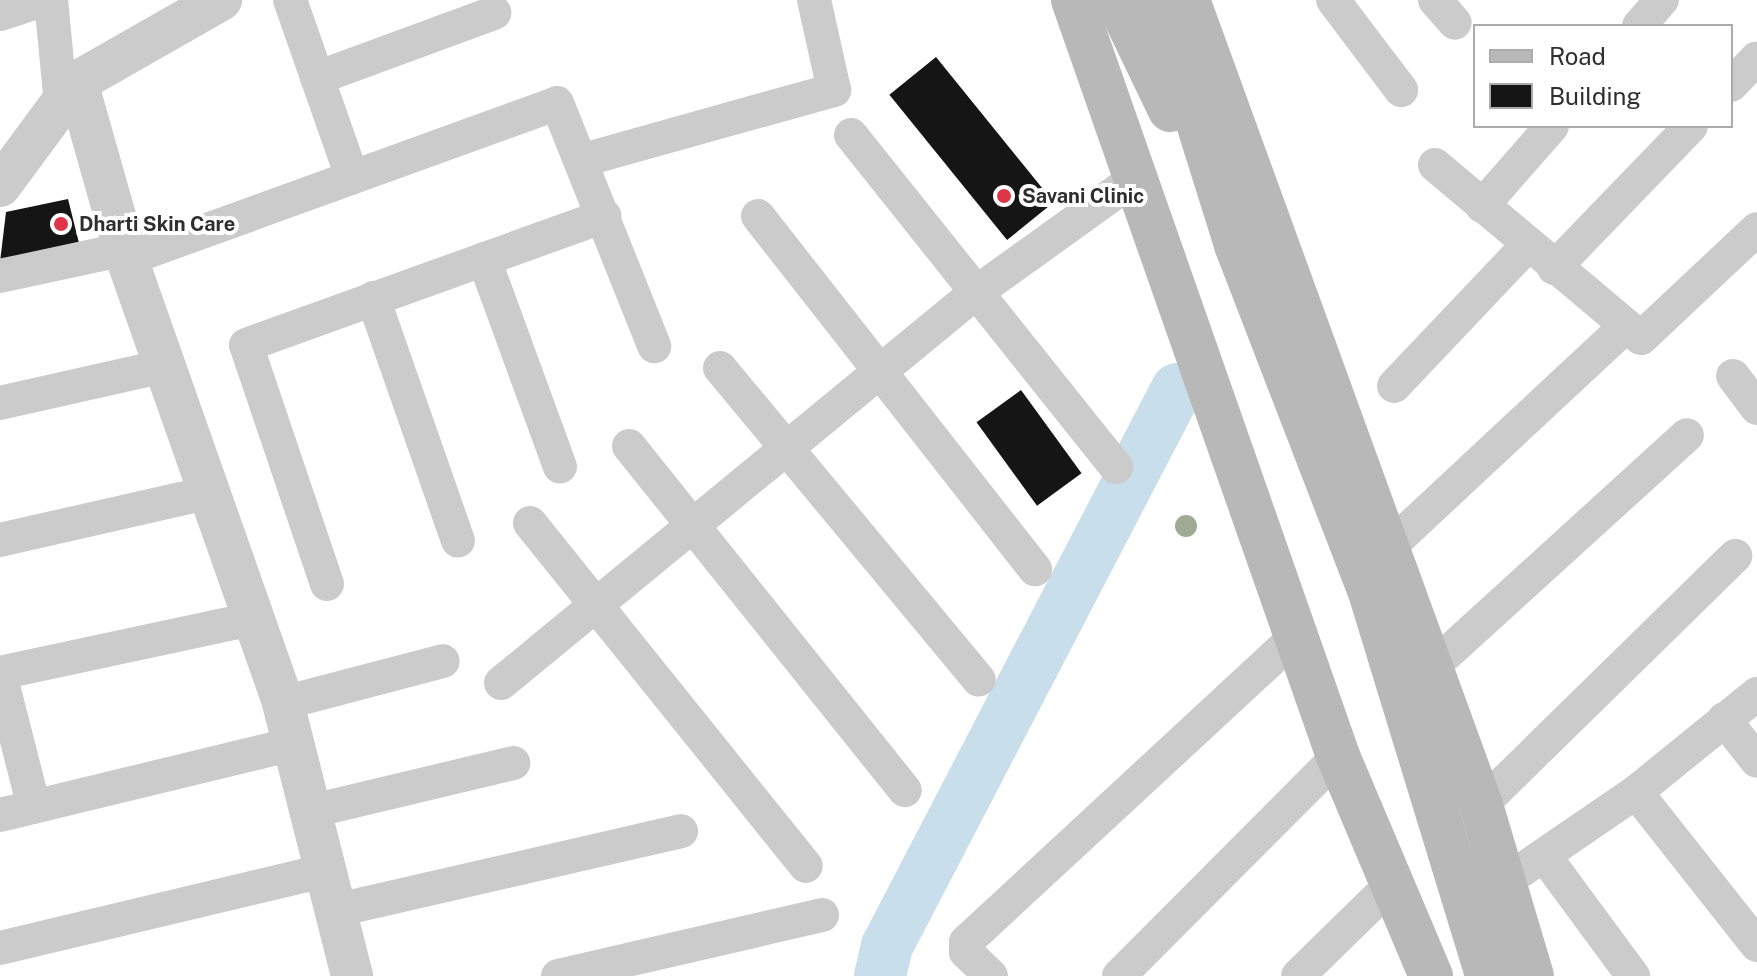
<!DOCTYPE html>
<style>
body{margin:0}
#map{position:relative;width:1757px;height:976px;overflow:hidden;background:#fff;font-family:"Public Sans",sans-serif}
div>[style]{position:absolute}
.river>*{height:52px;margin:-26px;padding:0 26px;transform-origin:26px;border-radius:26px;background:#c8deea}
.building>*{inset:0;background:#151515;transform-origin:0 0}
.minor>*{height:34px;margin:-17px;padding:0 17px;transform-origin:17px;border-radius:17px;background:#cbcbcb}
.tertiary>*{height:42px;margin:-21px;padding:0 21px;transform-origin:21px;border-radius:21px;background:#cbcbcb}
.secondary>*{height:44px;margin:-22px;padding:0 22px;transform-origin:22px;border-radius:22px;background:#b8b8b8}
.trees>*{width:22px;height:22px;margin:-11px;border-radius:50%;background:#a0ab94}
.dots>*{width:22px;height:22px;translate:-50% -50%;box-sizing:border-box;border:4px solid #fff;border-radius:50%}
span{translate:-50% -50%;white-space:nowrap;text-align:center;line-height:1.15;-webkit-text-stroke:8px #fff;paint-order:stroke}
.poi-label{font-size:20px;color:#2e2e2e;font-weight:700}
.left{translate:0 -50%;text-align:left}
.legend{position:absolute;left:1473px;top:24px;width:260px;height:104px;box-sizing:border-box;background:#fff;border:2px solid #ababab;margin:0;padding:10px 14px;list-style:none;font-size:24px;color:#2e2e2e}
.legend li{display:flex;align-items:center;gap:16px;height:40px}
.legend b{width:40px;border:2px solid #ababab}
</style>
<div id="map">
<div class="river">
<div style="left:880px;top:976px;width:31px;rotate:-77deg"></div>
<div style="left:887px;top:946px;width:628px;rotate:-62.5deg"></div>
</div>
<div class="building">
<div style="left:936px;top:57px;width:187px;height:60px;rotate:51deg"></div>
<div style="clip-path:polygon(68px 199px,79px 243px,0 262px,6px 212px)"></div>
<div style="left:1021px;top:390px;width:103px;height:55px;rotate:54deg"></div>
</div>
<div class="minor">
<div style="left:51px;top:0;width:103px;rotate:84.5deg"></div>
<div style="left:290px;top:0;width:188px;rotate:70.7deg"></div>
<div style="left:1333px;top:0;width:113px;rotate:52.9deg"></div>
<div style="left:1435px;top:0;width:30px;rotate:49deg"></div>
<div style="left:0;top:14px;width:45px;rotate:-18deg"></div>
<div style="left:1639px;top:26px;width:35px;rotate:-49deg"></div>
<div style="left:317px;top:78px;width:189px;rotate:-20.2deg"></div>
<div style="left:1731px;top:85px;width:37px;rotate:-46deg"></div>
<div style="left:851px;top:135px;width:425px;rotate:51.4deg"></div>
<div style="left:583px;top:160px;width:261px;rotate:-15.6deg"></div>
<div style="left:834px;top:90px;width:92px;rotate:-102.5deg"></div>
<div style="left:1435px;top:165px;width:269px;rotate:40deg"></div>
<div style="left:1641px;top:338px;width:159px;rotate:-43.2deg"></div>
<div style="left:1482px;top:206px;width:106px;rotate:-48.8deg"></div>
<div style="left:758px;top:216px;width:449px;rotate:51.9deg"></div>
<div style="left:127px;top:259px;width:457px;rotate:-19.9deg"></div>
<div style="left:557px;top:103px;width:262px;rotate:68.2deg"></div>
<div style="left:484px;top:259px;width:221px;rotate:69.9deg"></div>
<div style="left:1554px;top:268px;width:197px;rotate:-46deg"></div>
<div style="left:0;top:276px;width:129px;rotate:-12.1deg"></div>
<div style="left:373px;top:298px;width:257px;rotate:70.7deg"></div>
<div style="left:720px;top:368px;width:405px;rotate:50.3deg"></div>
<div style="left:1733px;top:376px;width:40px;rotate:53deg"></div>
<div style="left:1394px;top:386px;width:195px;rotate:-46.5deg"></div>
<div style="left:0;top:403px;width:168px;rotate:-12.7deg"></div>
<div style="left:629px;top:446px;width:441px;rotate:51.3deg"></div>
<div style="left:530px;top:523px;width:440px;rotate:51.2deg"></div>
<div style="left:0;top:540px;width:212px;rotate:-12.8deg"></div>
<div style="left:1389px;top:547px;width:321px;rotate:-43deg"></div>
<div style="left:327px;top:584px;width:252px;rotate:-108.7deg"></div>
<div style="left:246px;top:345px;width:381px;rotate:-19.8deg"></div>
<div style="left:1431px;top:668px;width:346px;rotate:-42.3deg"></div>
<div style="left:0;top:673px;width:257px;rotate:-12.1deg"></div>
<div style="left:0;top:674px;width:137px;rotate:75.7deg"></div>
<div style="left:501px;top:683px;width:612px;rotate:-39.43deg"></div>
<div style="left:974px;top:294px;width:201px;rotate:-35.7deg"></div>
<div style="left:283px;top:703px;width:165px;rotate:-14.7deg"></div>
<div style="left:1724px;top:719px;width:53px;rotate:51.8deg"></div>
<div style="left:1636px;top:792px;width:195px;rotate:51.7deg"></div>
<div style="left:1481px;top:805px;width:356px;rotate:-44.4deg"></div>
<div style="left:312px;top:811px;width:207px;rotate:-13.4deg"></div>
<div style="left:0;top:815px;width:302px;rotate:-13.6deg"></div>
<div style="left:1546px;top:858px;width:147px;rotate:53.6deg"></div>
<div style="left:1506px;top:881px;width:158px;rotate:-34.4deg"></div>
<div style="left:1636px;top:792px;width:156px;rotate:-39deg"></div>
<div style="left:337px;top:910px;width:353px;rotate:-12.9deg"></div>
<div style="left:0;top:948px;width:336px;rotate:-13.4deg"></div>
<div style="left:558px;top:976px;width:271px;rotate:-13deg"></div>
<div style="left:991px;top:976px;width:35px;rotate:-136deg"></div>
<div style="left:966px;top:952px;width:10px;rotate:-90deg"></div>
<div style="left:966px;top:942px;width:454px;rotate:-42.8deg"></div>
<div style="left:1119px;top:976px;width:310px;rotate:-45.1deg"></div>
<div style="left:1298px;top:976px;width:129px;rotate:-44.4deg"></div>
</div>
<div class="tertiary">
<div style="left:77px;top:82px;width:184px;rotate:74.2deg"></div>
<div style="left:127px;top:259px;width:471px;rotate:70.6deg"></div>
<div style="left:283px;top:703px;width:282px;rotate:75.8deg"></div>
<div style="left:0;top:186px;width:129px;rotate:-53.5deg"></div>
<div style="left:77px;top:82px;width:166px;rotate:-29.7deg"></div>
</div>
<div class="secondary">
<div style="left:1073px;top:0;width:801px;rotate:70.68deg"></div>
<div style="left:1338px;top:756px;width:239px;rotate:67.1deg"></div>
<div style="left:1117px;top:0;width:122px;rotate:64.3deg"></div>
<div style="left:1188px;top:0;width:857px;rotate:70deg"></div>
<div style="left:1481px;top:805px;width:178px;rotate:73.4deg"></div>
<div style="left:1160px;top:2px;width:255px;rotate:72.6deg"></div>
<div style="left:1236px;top:245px;width:369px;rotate:68.9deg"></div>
<div style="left:1369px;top:589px;width:405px;rotate:73deg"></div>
</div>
<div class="trees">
<div style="left:1186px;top:526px"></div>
</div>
<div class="dots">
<div style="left:1004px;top:196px;background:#de3647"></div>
<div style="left:61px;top:224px;background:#de3647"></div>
</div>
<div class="poi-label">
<span class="left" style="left:1022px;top:196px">Savani Clinic</span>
<span class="left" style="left:79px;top:224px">Dharti Skin Care</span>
</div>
<ul class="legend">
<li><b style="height:10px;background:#b8b8b8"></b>Road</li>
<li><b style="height:22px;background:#151515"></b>Building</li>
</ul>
</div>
